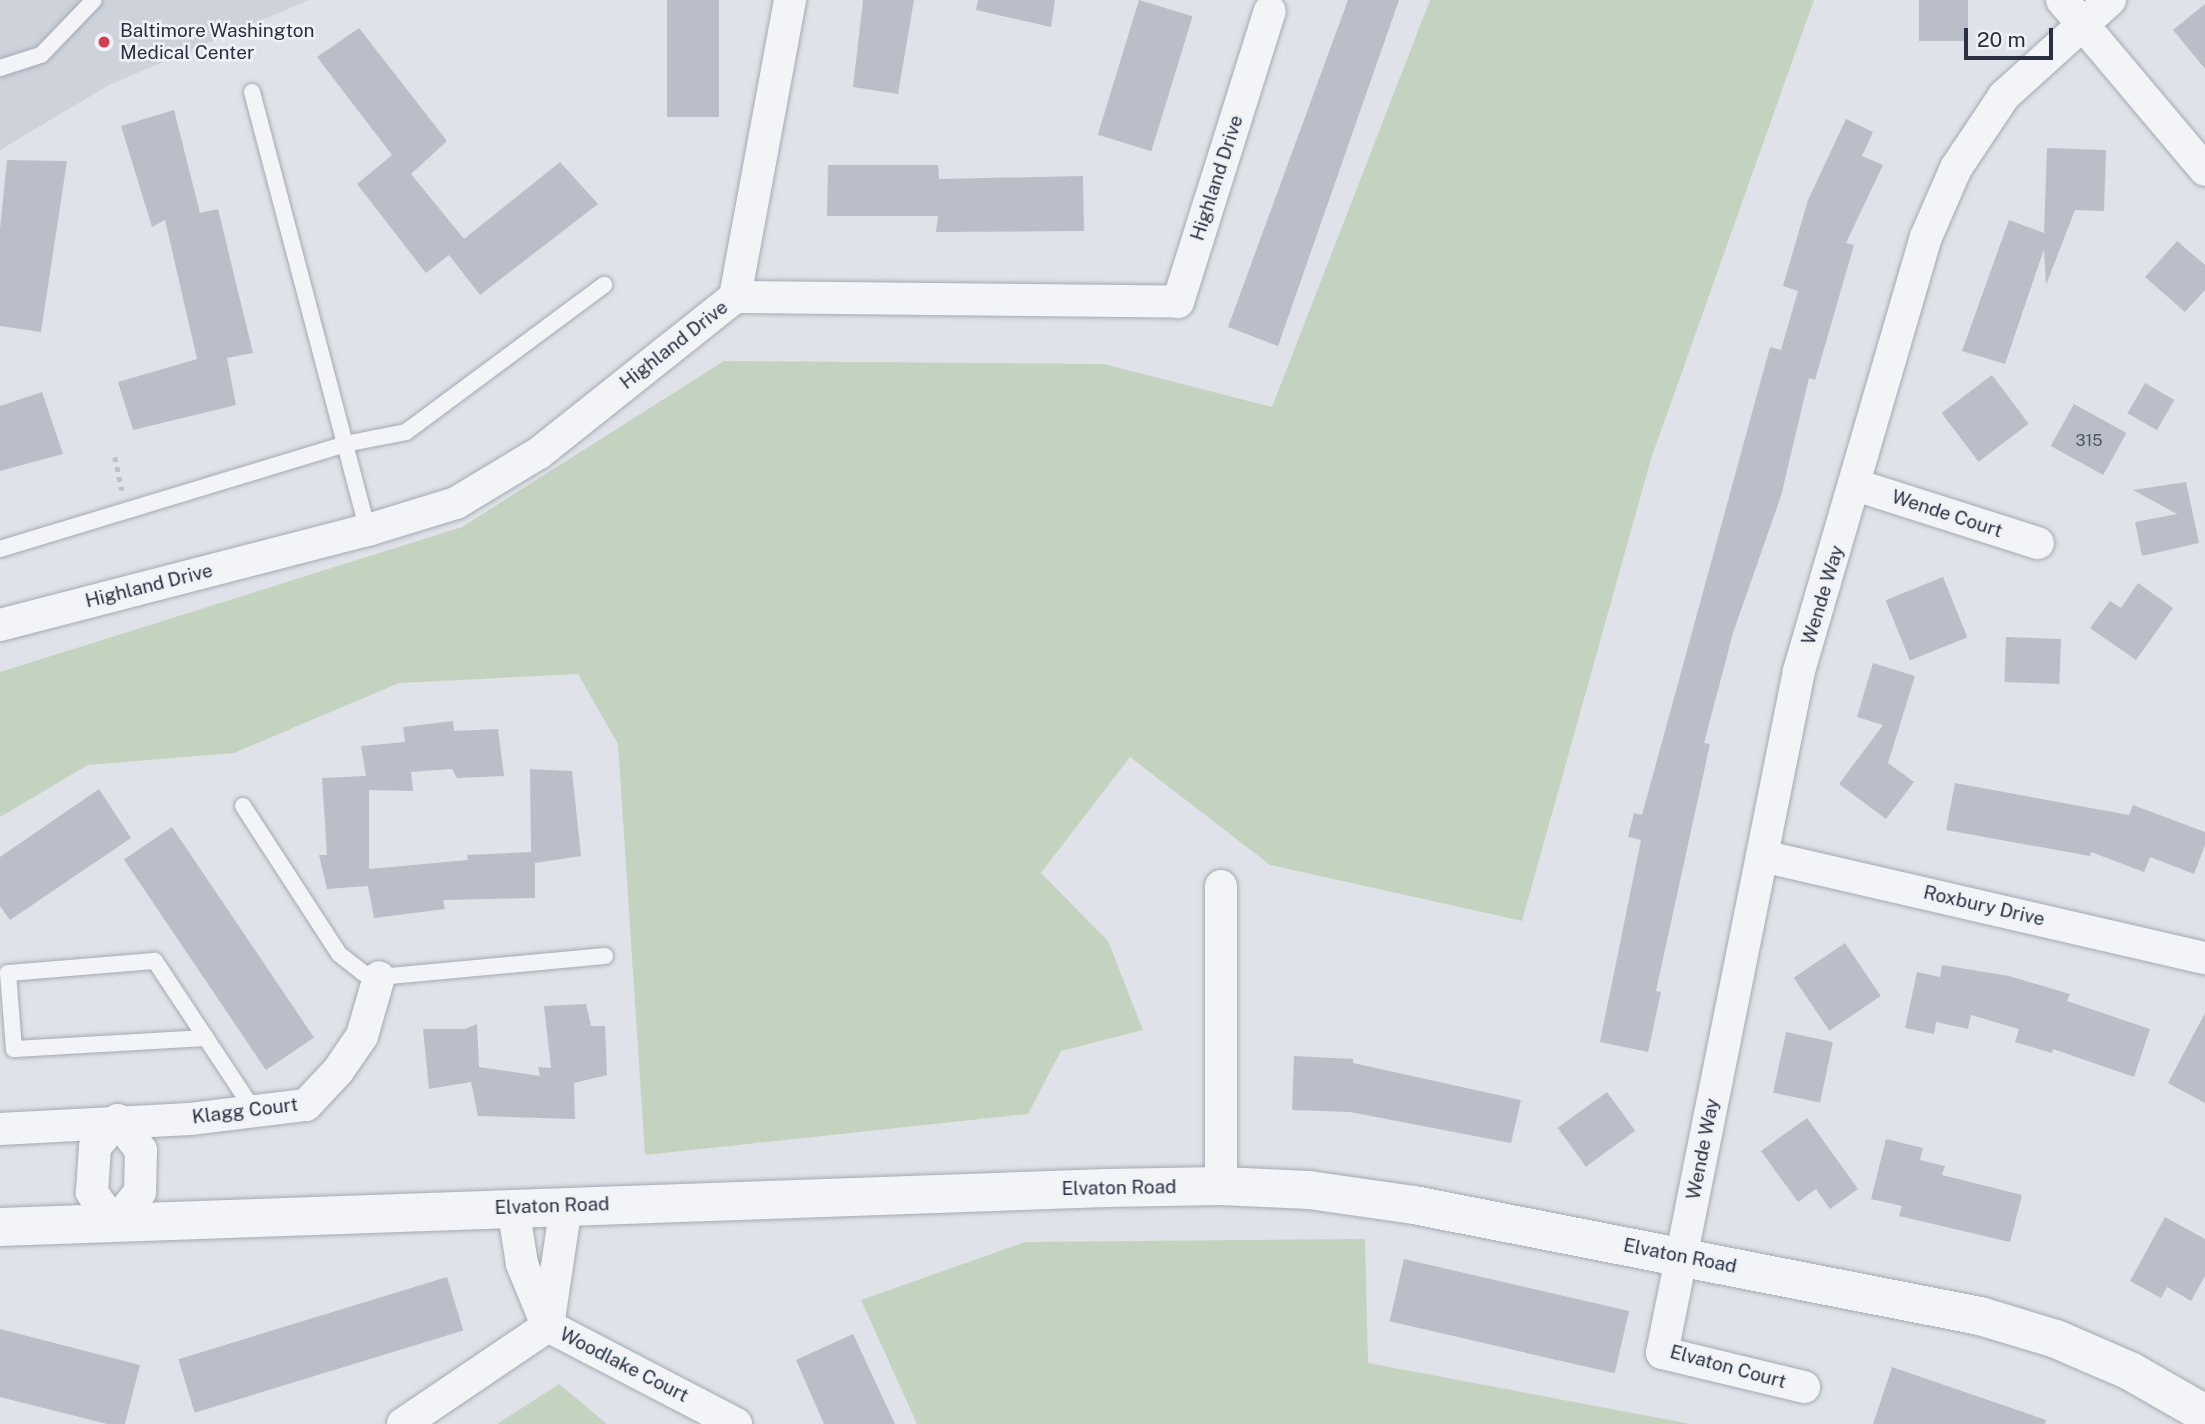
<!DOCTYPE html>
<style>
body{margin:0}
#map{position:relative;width:2205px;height:1424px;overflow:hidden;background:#dfe3e9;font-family:"Public Sans",sans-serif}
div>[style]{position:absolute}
.built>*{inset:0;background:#cdd2db}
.green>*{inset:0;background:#c4d3c0}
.building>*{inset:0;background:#b9bec9;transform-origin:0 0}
.path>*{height:4.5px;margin-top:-2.25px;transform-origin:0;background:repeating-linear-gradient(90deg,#bdc1c8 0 5px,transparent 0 10px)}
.roads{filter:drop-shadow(0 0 2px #a4aab3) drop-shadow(0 0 2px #a4aab3)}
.service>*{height:16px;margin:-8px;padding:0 8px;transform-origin:8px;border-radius:8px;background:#f2f4f7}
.minor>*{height:32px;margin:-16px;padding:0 16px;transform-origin:16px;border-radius:16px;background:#f2f4f7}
.tertiary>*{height:38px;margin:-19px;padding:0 19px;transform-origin:19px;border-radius:19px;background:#f2f4f7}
.dots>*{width:19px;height:19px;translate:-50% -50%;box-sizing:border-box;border:4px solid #eff2f6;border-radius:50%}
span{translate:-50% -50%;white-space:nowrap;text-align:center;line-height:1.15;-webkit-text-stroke:5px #eff2f6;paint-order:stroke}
.number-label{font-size:16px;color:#4c5463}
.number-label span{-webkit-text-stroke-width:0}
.poi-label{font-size:19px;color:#283041}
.left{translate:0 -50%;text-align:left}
.street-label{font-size:19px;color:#283041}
.scale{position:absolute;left:1964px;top:28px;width:89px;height:32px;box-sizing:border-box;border:4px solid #283041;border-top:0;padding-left:9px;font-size:21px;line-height:24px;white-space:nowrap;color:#283041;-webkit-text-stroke:5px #eff2f6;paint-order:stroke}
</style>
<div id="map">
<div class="built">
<div style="clip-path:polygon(0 0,309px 0,109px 85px,0 150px)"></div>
</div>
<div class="green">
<div style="clip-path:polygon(1430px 0,1814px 0,1651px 459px,1522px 921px,1270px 865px,1130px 757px,1041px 873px,1108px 941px,1143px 1030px,1061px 1051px,1028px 1114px,645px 1155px,618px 744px,578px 674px,399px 683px,234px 753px,88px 765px,0 817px,0 672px,462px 527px,724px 361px,1104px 364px,1272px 407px)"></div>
<div style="clip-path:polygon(1365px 1239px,1368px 1363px,1691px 1424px,917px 1424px,861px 1300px,1025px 1242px)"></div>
<div style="clip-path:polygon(559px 1384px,607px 1424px,497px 1424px)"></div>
</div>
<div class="building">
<div style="left:667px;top:0;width:52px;height:117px"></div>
<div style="clip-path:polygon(863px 0,914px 0,898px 94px,853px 87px)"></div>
<div style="clip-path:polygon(978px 0,1055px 0,1051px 27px,976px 10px)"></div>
<div style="left:1139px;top:0;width:56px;height:141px;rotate:17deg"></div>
<div style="clip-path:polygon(1348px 0,1399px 0,1278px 346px,1228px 327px)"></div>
<div style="left:1919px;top:0;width:49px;height:41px"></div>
<div style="clip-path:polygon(2205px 4px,2205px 69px,2173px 30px)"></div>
<div style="clip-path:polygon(359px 28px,447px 141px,411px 174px,464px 239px,560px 162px,598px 204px,480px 295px,449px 255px,426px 273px,357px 184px,392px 155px,317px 57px)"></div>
<div style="clip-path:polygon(174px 110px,200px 213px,218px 209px,253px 353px,227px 358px,236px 405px,133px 430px,118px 382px,197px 359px,165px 220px,152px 227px,121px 126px)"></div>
<div style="clip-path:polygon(1846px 119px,1873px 132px,1862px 156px,1883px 165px,1846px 243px,1854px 245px,1815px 380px,1809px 378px,1781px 496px,1733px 633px,1704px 743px,1710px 744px,1656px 991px,1661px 992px,1648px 1052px,1600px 1042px,1641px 840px,1628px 837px,1634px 813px,1642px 815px,1770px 347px,1781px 350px,1798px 291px,1783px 286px,1808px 200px)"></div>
<div style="clip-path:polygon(2047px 148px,2106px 150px,2104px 211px,2075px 210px,2046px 285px,2044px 249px,2005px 364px,1962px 351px,2009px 220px,2044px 233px)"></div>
<div style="clip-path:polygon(7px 160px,67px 161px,41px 332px,0 326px,0 229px)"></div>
<div style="clip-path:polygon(828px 165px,938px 165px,939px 179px,1083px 176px,1084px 231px,936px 232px,938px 216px,827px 216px)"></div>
<div style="clip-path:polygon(2177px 241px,2205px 265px,2205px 290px,2185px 312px,2145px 277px)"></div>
<div style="left:1992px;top:375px;width:61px;height:63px;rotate:53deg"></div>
<div style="left:2145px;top:383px;width:34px;height:35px;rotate:30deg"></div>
<div style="clip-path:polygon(42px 392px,63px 454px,0 471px,0 406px)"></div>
<div style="left:2074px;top:404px;width:60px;height:48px;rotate:29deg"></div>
<div style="clip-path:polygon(2186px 482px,2199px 543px,2142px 556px,2135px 522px,2177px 514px,2133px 490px)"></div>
<div style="left:1943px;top:577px;width:65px;height:62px;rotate:68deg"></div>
<div style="clip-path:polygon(2138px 583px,2173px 608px,2136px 660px,2090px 628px,2110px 601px,2121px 608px)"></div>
<div style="left:2006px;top:637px;width:55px;height:45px;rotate:2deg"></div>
<div style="clip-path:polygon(1873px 663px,1915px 676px,1888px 763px,1914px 782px,1886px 819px,1839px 784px,1883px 725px,1857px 717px)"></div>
<div style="clip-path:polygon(453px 721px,454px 731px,498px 729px,504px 776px,457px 778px,452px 769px,411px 772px,413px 791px,369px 790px,369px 869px,468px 860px,467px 855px,531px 852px,530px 769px,572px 771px,581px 856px,535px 863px,535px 898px,443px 900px,445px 909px,374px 918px,368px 886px,327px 889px,319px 855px,327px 855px,322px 778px,366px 776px,361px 746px,405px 742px,403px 727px)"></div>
<div style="clip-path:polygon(1955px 783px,2129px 815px,2133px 805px,2205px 832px,2205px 845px,2194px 874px,2150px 857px,2144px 872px,2091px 852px,2090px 856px,1946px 830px)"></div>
<div style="clip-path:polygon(99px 789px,131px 838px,10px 920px,0 906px,0 857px)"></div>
<div style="left:172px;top:827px;width:254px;height:58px;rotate:56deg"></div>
<div style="left:1845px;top:943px;width:64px;height:62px;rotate:56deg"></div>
<div style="clip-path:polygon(1942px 965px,2009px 976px,2070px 994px,2067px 1001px,2150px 1029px,2134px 1077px,2053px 1049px,2052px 1053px,2015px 1042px,2019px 1029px,1971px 1015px,1968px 1029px,1936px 1022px,1934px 1034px,1905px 1028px,1917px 972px,1940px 977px)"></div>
<div style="clip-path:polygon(586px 1004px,591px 1026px,605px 1026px,607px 1075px,574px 1083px,575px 1119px,478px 1116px,471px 1082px,429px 1089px,423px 1029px,465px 1029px,477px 1024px,479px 1067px,540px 1076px,538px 1067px,551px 1068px,544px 1006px)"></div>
<div style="clip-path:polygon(2205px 1013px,2205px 1103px,2168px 1083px)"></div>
<div style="left:1786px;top:1032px;width:48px;height:62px;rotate:12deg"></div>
<div style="clip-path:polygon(1294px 1056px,1353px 1059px,1353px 1063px,1521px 1100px,1511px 1143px,1350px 1112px,1292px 1110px)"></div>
<div style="left:1607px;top:1092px;width:48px;height:61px;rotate:54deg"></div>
<div style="clip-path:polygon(1807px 1118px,1858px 1189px,1830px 1209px,1816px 1189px,1798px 1202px,1761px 1151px)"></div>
<div style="clip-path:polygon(1886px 1139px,1923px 1148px,1920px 1160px,1945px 1166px,1942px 1175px,2022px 1195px,2010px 1242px,1899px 1216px,1902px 1206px,1871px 1199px)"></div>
<div style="clip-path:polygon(2165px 1217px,2205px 1239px,2205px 1276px,2191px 1301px,2167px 1287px,2161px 1298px,2130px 1281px)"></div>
<div style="left:1404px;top:1259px;width:231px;height:64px;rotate:13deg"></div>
<div style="left:447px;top:1277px;width:56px;height:281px;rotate:73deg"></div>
<div style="clip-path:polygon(0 1329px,140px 1365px,125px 1424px,107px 1424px,0 1397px)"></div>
<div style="clip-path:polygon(853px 1334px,895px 1424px,824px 1424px,796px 1360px)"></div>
<div style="clip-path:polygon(1892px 1367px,2046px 1420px,2045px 1424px,1873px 1424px)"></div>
</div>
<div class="path">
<div style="left:115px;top:457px;width:34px;rotate:78deg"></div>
</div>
<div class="roads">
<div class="service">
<div style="left:0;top:68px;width:43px;rotate:-17.6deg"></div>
<div style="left:41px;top:55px;width:76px;rotate:-46.1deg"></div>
<div style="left:252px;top:92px;width:453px;rotate:75.2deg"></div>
<div style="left:0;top:549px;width:361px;rotate:-16.9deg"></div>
<div style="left:345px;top:444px;width:62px;rotate:-11.1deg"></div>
<div style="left:406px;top:432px;width:247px;rotate:-36.6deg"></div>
<div style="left:243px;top:806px;width:176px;rotate:57deg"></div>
<div style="left:339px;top:954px;width:31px;rotate:38deg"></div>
<div style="left:363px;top:973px;width:16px;rotate:14deg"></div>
<div style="left:379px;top:977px;width:227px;rotate:-5.3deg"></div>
<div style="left:206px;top:1038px;width:192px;rotate:176.7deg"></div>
<div style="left:14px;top:1049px;width:76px;rotate:-94.5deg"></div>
<div style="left:8px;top:973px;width:147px;rotate:-4.7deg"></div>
<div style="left:155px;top:961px;width:181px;rotate:56.5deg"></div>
</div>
<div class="minor">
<div style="left:2062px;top:0;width:222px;rotate:49.9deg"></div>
<div style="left:735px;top:297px;width:302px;rotate:-79.5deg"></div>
<div style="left:1856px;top:485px;width:191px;rotate:17.7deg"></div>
<div style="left:0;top:625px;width:380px;rotate:-14.5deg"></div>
<div style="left:368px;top:530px;width:92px;rotate:-17.1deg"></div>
<div style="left:456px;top:503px;width:97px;rotate:-31.1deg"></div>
<div style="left:539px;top:453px;width:251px;rotate:-38.5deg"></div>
<div style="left:735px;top:297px;width:443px;rotate:0.6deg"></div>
<div style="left:1178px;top:302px;width:305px;rotate:-72.5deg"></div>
<div style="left:1762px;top:856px;width:455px;rotate:13deg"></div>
<div style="left:118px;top:1120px;width:38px;rotate:53deg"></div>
<div style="left:141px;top:1150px;width:42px;rotate:91.4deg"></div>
<div style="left:140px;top:1192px;width:41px;rotate:129.1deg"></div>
<div style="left:114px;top:1224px;width:39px;rotate:-125deg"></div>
<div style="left:92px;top:1192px;width:45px;rotate:-86.2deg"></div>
<div style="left:95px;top:1147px;width:35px;rotate:-50deg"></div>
<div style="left:0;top:1129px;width:190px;rotate:-3deg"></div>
<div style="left:190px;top:1119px;width:117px;rotate:-6.9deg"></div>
<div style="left:306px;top:1105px;width:47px;rotate:-46.7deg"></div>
<div style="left:338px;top:1071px;width:42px;rotate:-55.6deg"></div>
<div style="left:362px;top:1036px;width:61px;rotate:-73.9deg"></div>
<div style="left:1221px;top:1186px;width:300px;rotate:-90deg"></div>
<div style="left:513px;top:1207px;width:58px;rotate:81deg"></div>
<div style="left:522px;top:1264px;width:66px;rotate:67.7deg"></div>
<div style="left:548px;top:1326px;width:212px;rotate:27.5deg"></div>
<div style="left:1804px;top:1387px;width:146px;rotate:-166.5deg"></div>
<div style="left:1662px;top:1353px;width:696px;rotate:-78.64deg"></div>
<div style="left:1799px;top:671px;width:452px;rotate:-73.7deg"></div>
<div style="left:1926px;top:237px;width:75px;rotate:-66.5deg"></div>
<div style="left:1956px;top:168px;width:87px;rotate:-56.3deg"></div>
<div style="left:2004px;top:96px;width:143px;rotate:-42.2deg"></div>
<div style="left:403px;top:1424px;width:175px;rotate:-34.1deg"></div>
<div style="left:548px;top:1326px;width:122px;rotate:-81.5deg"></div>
</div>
<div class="tertiary">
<div style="left:0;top:1227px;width:1107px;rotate:-2.02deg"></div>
<div style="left:1106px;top:1188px;width:115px;rotate:-1deg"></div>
<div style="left:1221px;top:1186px;width:88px;rotate:2.6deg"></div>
<div style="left:1309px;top:1190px;width:106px;rotate:8.1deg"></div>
<div style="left:1414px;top:1205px;width:577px;rotate:11.1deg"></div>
<div style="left:1980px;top:1316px;width:79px;rotate:16.8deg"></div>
<div style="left:2056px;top:1339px;width:81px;rotate:23.4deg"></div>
<div style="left:2130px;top:1371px;width:86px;rotate:29.8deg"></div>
</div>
</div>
<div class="dots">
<div style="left:104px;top:42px;background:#d2404f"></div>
</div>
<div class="number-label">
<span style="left:2089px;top:441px">315</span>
</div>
<div class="poi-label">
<span class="left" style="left:120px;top:42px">Baltimore Washington<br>Medical Center</span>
</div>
<div class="street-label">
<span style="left:1217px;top:178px;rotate:-72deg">Highland Drive</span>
<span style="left:674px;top:345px;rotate:-38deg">Highland Drive</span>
<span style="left:1947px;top:514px;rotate:18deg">Wende Court</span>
<span style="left:149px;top:586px;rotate:-14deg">Highland Drive</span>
<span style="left:1823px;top:595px;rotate:-73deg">Wende Way</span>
<span style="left:1984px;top:906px;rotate:13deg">Roxbury Drive</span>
<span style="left:245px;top:1111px;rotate:-7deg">Klagg Court</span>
<span style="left:1703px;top:1149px;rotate:-79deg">Wende Way</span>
<span style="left:1119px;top:1188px;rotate:-1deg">Elvaton Road</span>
<span style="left:552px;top:1206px;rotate:-2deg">Elvaton Road</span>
<span style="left:1680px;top:1256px;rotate:11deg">Elvaton Road</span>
<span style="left:624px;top:1365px;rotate:27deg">Woodlake Court</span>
<span style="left:1728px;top:1367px;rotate:15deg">Elvaton Court</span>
</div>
<div class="scale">20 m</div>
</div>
